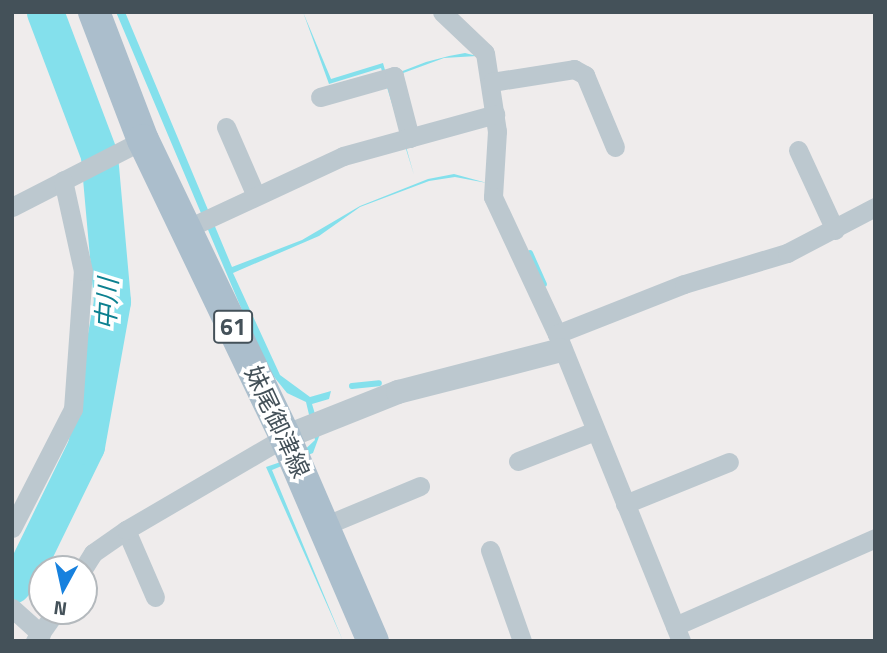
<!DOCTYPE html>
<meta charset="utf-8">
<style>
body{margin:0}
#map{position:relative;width:887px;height:653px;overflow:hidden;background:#efecec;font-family:"Titillium Web","Noto Sans JP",sans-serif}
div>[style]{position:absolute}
.water>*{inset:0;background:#84e0ec}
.stream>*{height:6px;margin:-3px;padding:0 3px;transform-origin:3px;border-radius:3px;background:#84e0ec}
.river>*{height:37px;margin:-18.5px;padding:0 18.5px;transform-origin:18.5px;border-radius:18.5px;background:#84e0ec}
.minor>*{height:19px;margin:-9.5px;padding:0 9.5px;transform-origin:9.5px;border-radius:9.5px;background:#bcc8cf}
.tertiary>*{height:24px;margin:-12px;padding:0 12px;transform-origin:12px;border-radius:12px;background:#bcc8cf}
.primary>*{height:32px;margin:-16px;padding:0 16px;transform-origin:16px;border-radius:16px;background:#abbecc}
span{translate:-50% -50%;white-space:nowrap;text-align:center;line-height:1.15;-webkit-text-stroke:7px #fff;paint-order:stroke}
.shield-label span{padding:2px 5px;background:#fff;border:2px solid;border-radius:5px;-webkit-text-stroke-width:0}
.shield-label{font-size:23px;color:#445159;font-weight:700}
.street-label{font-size:24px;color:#445159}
.water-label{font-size:26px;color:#0c8090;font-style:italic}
.frame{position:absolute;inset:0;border:14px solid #445159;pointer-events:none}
.north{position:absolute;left:28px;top:555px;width:70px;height:70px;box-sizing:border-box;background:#fff;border:2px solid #b4b9bd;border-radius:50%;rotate:188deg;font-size:19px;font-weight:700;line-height:28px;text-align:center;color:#445159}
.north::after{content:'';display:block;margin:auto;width:24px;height:32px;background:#1781de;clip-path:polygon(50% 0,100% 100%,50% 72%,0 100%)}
</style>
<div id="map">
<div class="water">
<div style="clip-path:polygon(116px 12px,125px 12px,232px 267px,302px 240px,360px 206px,428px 179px,454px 174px,487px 183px,455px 177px,429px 181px,360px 207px,319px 236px,233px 273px,280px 375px,310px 397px,331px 391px,329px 399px,312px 404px,318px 424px,385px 407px,320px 434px,313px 453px,272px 470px,343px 641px,266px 467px,298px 456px,315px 440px,306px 402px,287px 393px,266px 367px)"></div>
<div style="clip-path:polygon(303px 12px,331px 79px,383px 63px,387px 77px,426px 62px,449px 56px,465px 53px,477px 56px,444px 58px,387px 79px,414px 175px,381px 68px,329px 84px)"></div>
</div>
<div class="stream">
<div style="left:530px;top:253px;width:34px;rotate:66deg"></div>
<div style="left:352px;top:386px;width:27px;rotate:-6deg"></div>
</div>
<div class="river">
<div style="left:12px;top:585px;width:21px;rotate:-49deg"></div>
<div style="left:26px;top:569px;width:137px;rotate:-64deg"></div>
<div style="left:86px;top:446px;width:147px;rotate:-79.8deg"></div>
<div style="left:112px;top:301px;width:147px;rotate:-95.1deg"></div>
<div style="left:99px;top:155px;width:153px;rotate:-110.7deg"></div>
</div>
<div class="minor">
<div style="left:442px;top:12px;width:59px;rotate:43.6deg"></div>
<div style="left:485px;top:53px;width:79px;rotate:81.3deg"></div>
<div style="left:497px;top:131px;width:66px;rotate:93.5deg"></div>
<div style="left:493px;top:197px;width:151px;rotate:65deg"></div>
<div style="left:557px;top:334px;width:331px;rotate:68deg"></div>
<div style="left:492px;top:82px;width:83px;rotate:-9deg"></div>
<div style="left:574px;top:69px;width:13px;rotate:29deg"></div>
<div style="left:585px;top:75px;width:78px;rotate:67.4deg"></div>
<div style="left:320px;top:97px;width:77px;rotate:-15.8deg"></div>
<div style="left:394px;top:76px;width:64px;rotate:75.5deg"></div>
<div style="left:226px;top:127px;width:75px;rotate:66.5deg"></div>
<div style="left:798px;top:150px;width:88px;rotate:65.2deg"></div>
<div style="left:12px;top:207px;width:147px;rotate:-27.1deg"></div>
<div style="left:186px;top:229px;width:173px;rotate:-24.9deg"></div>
<div style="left:343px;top:156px;width:158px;rotate:-15.4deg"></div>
<div style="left:557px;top:334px;width:136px;rotate:-21.5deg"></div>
<div style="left:684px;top:284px;width:108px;rotate:-16.8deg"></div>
<div style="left:787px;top:253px;width:99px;rotate:-27.6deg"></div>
<div style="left:518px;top:461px;width:83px;rotate:-21.3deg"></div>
<div style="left:625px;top:504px;width:112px;rotate:-22deg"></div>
<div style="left:324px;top:526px;width:104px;rotate:-22.6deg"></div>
<div style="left:12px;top:528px;width:134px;rotate:-62.9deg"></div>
<div style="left:73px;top:409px;width:138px;rotate:-85.9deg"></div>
<div style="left:83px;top:271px;width:93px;rotate:-102.4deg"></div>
<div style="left:126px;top:530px;width:73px;rotate:66.6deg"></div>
<div style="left:490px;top:550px;width:96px;rotate:70.6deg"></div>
<div style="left:83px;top:569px;width:19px;rotate:-58deg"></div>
<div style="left:93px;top:553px;width:40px;rotate:-34.9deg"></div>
<div style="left:126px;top:530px;width:184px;rotate:-30.3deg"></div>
<div style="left:12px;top:608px;width:39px;rotate:42deg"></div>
<div style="left:675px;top:626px;width:219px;rotate:-23.7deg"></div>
<div style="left:35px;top:641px;width:37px;rotate:-55deg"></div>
</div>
<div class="tertiary">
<div style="left:285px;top:437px;width:122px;rotate:-21.7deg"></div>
<div style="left:398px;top:392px;width:168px;rotate:-14.4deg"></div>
</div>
<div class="primary">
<div style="left:94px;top:12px;width:137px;rotate:69.1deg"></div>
<div style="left:143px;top:140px;width:329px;rotate:64.4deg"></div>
<div style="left:285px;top:437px;width:222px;rotate:66.7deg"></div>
</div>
<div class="shield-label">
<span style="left:233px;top:327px">61</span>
</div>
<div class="street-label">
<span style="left:277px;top:422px;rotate:65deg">妹尾御津線</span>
</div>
<div class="water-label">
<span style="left:107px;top:304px;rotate:-87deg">中川</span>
</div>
<div class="frame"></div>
<div class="north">N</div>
</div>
